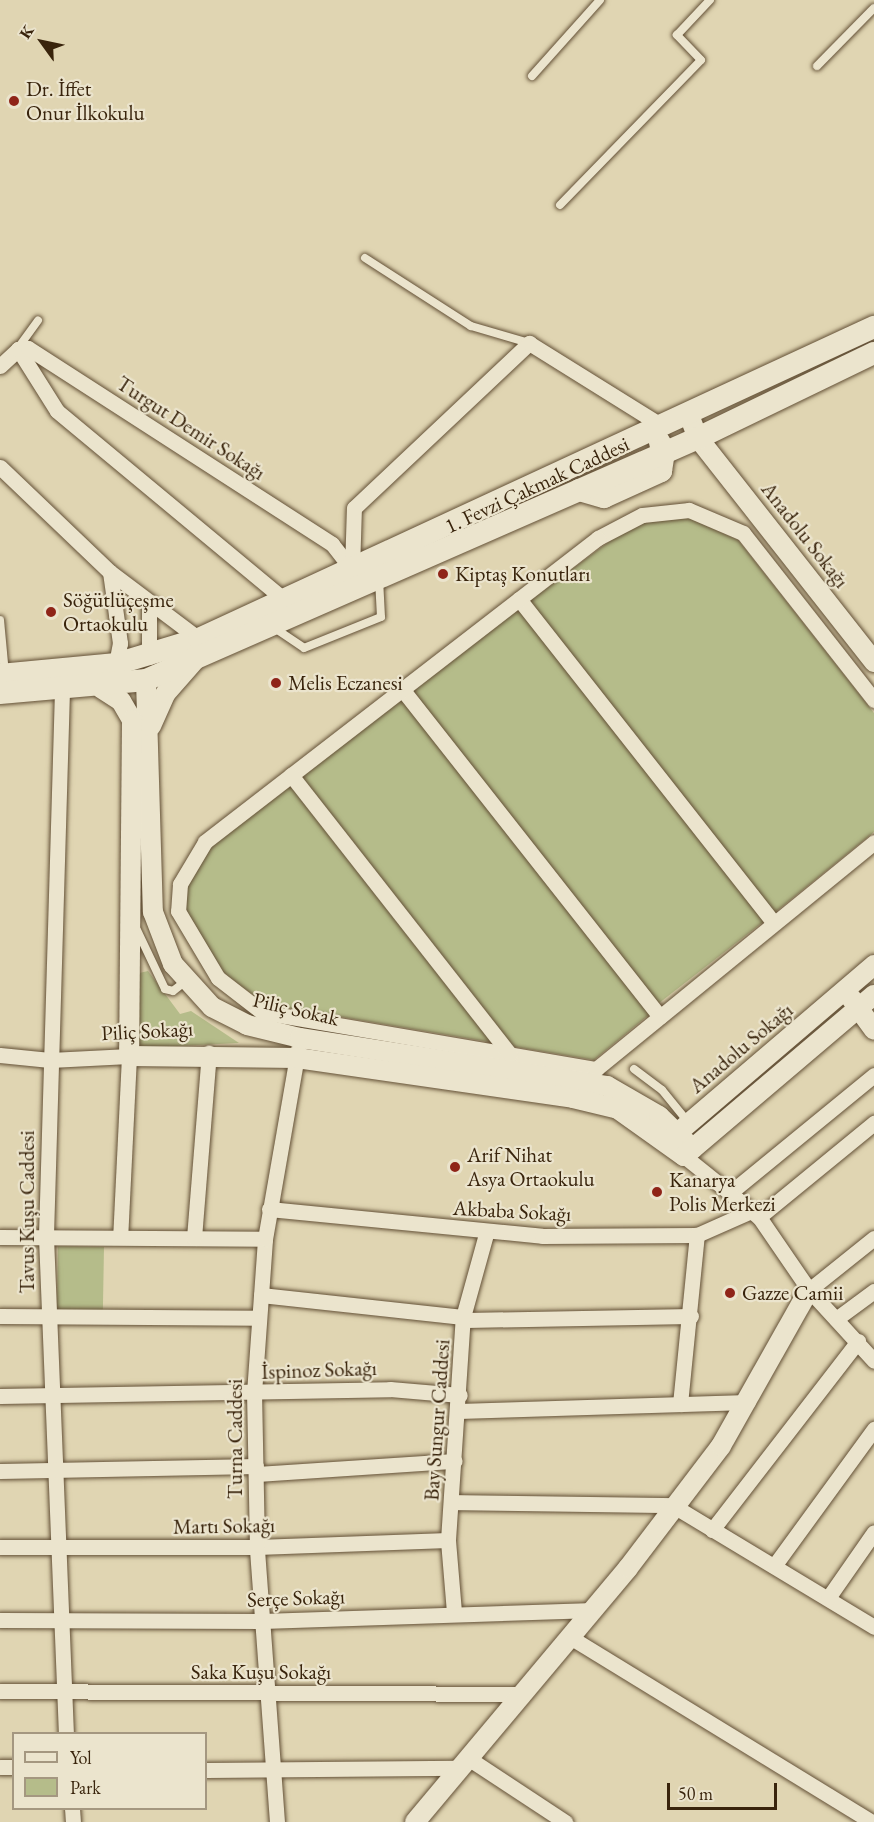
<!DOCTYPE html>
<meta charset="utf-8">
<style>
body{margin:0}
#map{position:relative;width:874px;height:1822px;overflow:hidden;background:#e0d5b2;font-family:"EB Garamond",serif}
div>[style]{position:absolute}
.green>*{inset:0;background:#b5bc8a;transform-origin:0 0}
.roads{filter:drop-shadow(0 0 2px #635036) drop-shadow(0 0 2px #635036)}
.service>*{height:8px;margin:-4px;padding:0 4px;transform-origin:4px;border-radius:4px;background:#ebe4cd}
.minor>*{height:15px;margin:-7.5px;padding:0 7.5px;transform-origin:7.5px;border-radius:7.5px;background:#ebe4cd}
.tertiary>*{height:20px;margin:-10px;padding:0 10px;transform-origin:10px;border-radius:10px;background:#ebe4cd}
.secondary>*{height:22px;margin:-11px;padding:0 11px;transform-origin:11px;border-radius:11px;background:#ebe4cd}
.dots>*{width:16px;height:16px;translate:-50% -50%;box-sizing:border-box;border:3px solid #ebe4cd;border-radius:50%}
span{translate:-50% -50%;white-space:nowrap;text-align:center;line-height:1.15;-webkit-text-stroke:4.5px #ebe4cd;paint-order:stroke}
.poi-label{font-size:21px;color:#39240c}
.left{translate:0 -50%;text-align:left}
.street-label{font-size:21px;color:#39240c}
.legend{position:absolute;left:12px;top:1732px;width:195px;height:78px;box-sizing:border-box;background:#ebe4cd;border:2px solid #a49780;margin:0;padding:8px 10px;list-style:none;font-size:18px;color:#39240c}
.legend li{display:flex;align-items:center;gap:12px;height:30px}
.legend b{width:30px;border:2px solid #a49780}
.north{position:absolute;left:12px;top:12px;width:60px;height:60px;-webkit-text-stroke:4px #ebe4cd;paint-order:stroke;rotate:303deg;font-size:16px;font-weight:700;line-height:24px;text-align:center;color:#39240c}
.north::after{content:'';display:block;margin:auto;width:21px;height:27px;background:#39240c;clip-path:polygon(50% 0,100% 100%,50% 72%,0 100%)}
.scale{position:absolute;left:667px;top:1783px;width:110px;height:27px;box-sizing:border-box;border:3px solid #39240c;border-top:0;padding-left:8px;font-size:18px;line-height:21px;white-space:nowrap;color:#39240c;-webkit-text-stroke:4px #ebe4cd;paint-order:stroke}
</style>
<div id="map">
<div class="green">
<div style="clip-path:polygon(688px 518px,738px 540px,874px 713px,874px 832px,773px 914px,528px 602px,622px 532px,644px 523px)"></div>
<div style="left:520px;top:608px;width:397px;height:138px;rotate:52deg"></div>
<div style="clip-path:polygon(404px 698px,651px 1013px,594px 1060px,510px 1046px,300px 778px)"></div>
<div style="clip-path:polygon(292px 785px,495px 1043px,265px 1004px,224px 973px,186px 910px,188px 885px,210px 847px)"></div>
<div style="clip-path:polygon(148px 971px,180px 1014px,191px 1011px,239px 1043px,136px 1048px,135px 974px)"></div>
<div style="left:104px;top:1247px;width:67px;height:46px;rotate:91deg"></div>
</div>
<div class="roads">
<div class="service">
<div style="left:817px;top:66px;width:81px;rotate:-45.5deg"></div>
<div style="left:532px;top:76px;width:102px;rotate:-48.2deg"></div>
<div style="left:560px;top:205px;width:202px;rotate:-45.8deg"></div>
<div style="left:701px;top:60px;width:35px;rotate:-134deg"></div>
<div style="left:677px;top:35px;width:48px;rotate:-46.7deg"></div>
<div style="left:365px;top:258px;width:126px;rotate:32.7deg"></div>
<div style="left:471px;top:326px;width:60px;rotate:16.3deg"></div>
<div style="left:18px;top:348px;width:34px;rotate:-54deg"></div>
<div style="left:0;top:620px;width:54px;rotate:84.7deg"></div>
<div style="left:273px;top:627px;width:37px;rotate:34deg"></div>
<div style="left:304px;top:648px;width:83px;rotate:-21.9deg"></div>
<div style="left:381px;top:617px;width:36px;rotate:-93deg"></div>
<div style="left:137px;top:930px;width:65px;rotate:64.6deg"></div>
<div style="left:165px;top:989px;width:8px;rotate:14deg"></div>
<div style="left:173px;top:991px;width:18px;rotate:-38deg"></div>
<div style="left:634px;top:1069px;width:35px;rotate:37deg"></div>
<div style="left:662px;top:1090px;width:41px;rotate:50.9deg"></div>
</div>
<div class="minor">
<div style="left:18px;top:349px;width:73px;rotate:57.8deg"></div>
<div style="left:57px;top:411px;width:299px;rotate:39.7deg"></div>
<div style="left:0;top:366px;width:25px;rotate:-43deg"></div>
<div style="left:18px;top:349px;width:10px;rotate:-6deg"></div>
<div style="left:28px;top:348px;width:362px;rotate:32.8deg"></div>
<div style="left:332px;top:544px;width:33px;rotate:52deg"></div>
<div style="left:0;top:467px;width:152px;rotate:43.7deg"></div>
<div style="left:110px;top:572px;width:111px;rotate:37deg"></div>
<div style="left:352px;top:570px;width:62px;rotate:-88.2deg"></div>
<div style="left:354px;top:508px;width:241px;rotate:-43.3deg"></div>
<div style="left:529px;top:343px;width:159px;rotate:31.9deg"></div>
<div style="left:110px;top:572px;width:72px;rotate:82deg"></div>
<div style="left:120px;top:643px;width:21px;rotate:101deg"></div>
<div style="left:519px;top:599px;width:412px;rotate:51.8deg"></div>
<div style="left:149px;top:657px;width:51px;rotate:-90deg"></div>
<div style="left:402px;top:689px;width:417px;rotate:51.8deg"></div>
<div style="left:62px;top:690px;width:547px;rotate:91.68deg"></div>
<div style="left:46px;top:1237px;width:497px;rotate:87.7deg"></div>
<div style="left:874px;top:700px;width:212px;rotate:-128.1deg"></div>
<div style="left:743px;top:533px;width:59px;rotate:-156.9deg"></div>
<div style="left:689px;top:510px;width:47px;rotate:173.9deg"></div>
<div style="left:642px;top:515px;width:50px;rotate:152.4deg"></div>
<div style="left:598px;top:538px;width:497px;rotate:142.3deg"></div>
<div style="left:205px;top:842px;width:49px;rotate:120.8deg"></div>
<div style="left:180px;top:884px;width:27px;rotate:94deg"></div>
<div style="left:178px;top:911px;width:78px;rotate:59.2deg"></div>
<div style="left:218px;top:978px;width:56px;rotate:37.7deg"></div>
<div style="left:262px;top:1012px;width:339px;rotate:9.7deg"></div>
<div style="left:596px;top:1069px;width:359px;rotate:-39.2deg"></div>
<div style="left:291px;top:775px;width:355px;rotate:51.9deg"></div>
<div style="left:0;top:1055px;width:50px;rotate:5.7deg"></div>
<div style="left:50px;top:1060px;width:79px;rotate:-2.9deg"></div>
<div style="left:129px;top:1056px;width:181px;rotate:92.8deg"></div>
<div style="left:874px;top:1075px;width:186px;rotate:140.7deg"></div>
<div style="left:730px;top:1193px;width:38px;rotate:40deg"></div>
<div style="left:759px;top:1217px;width:88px;rotate:55.6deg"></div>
<div style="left:809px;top:1290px;width:96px;rotate:47.5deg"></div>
<div style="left:684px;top:1156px;width:59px;rotate:38.8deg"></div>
<div style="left:269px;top:1209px;width:274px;rotate:5.6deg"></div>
<div style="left:542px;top:1236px;width:155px;rotate:-0.4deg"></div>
<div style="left:697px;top:1235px;width:57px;rotate:-23.9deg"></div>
<div style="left:759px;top:1217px;width:149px;rotate:-39.3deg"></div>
<div style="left:0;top:1237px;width:265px;rotate:0.4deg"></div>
<div style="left:194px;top:1238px;width:186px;rotate:-85.4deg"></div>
<div style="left:809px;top:1290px;width:83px;rotate:-38.7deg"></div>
<div style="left:261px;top:1295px;width:203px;rotate:6.2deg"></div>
<div style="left:0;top:1316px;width:258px;rotate:0.4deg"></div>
<div style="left:836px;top:1319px;width:47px;rotate:-36.4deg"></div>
<div style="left:466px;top:1320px;width:225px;rotate:-1deg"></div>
<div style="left:0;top:1396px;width:390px;rotate:-1deg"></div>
<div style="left:390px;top:1389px;width:70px;rotate:4.9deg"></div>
<div style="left:680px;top:1404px;width:170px;rotate:-84.3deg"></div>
<div style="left:458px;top:1411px;width:290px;rotate:-1.8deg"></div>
<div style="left:0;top:1471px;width:256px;rotate:-1.1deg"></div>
<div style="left:257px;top:1474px;width:198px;rotate:-3.8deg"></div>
<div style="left:453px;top:1502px;width:219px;rotate:0.8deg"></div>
<div style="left:672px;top:1505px;width:236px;rotate:31.1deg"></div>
<div style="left:712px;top:1530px;width:239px;rotate:-52.3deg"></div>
<div style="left:0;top:1547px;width:257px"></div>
<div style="left:257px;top:1547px;width:191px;rotate:-2.1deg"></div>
<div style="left:774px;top:1566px;width:170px;rotate:-53.9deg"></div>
<div style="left:828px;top:1598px;width:80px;rotate:-55.1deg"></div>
<div style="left:454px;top:1612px;width:72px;rotate:-94.8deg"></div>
<div style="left:448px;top:1540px;width:224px;rotate:-86.2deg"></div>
<div style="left:463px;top:1317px;width:86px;rotate:-74.5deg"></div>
<div style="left:0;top:1620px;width:262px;rotate:0.2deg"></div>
<div style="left:262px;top:1621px;width:332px;rotate:-1.9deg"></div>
<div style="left:570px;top:1637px;width:354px;rotate:31.5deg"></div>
<div style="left:0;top:1691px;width:521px;rotate:0.33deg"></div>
<div style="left:471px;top:1760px;width:113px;rotate:33.4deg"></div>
<div style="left:0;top:1767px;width:14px"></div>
<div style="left:206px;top:1770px;width:254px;rotate:-0.5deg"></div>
<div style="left:72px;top:1808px;width:14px;rotate:86deg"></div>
<div style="left:277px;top:1822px;width:276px;rotate:-94.2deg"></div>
<div style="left:257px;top:1547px;width:154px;rotate:-91.1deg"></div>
<div style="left:254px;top:1393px;width:154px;rotate:-85.9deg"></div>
<div style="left:265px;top:1239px;width:193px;rotate:-80.1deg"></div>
</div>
<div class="tertiary">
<div style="left:689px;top:415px;width:25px;rotate:69deg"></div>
<div style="left:698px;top:438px;width:285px;rotate:51.8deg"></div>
<div style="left:146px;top:680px;width:232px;rotate:88.3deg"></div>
<div style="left:153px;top:912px;width:56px;rotate:69deg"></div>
<div style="left:173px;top:964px;width:58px;rotate:47.8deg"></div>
<div style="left:212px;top:1007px;width:39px;rotate:27deg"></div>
<div style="left:247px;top:1025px;width:55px;rotate:13.8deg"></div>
<div style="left:300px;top:1038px;width:311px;rotate:8.9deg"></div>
<div style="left:607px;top:1086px;width:60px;rotate:30deg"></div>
<div style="left:659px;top:1116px;width:47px;rotate:44.1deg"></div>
<div style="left:101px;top:688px;width:24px;rotate:33deg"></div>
<div style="left:121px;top:701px;width:22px;rotate:60deg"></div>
<div style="left:132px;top:720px;width:336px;rotate:90.5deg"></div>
<div style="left:129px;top:1056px;width:168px;rotate:0.7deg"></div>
<div style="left:297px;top:1058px;width:279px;rotate:8.2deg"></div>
<div style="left:573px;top:1098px;width:46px;rotate:13.7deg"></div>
<div style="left:618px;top:1109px;width:81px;rotate:35.5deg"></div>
<div style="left:684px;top:1156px;width:249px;rotate:-40.3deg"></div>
<div style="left:151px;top:726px;width:36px;rotate:-66deg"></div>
<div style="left:166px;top:693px;width:43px;rotate:-48.8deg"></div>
<div style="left:851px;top:998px;width:39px;rotate:54deg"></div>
<div style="left:668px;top:1141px;width:271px;rotate:-40.5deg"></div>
<div style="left:415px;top:1822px;width:331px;rotate:-50deg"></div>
<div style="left:628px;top:1568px;width:153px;rotate:-52.7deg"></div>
<div style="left:721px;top:1446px;width:179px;rotate:-60.6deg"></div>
</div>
<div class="secondary">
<div style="left:579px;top:490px;width:26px;rotate:16deg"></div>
<div style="left:604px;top:497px;width:63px;rotate:-24.5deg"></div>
<div style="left:661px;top:471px;width:19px;rotate:-81deg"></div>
<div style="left:664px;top:452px;width:10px;rotate:-114deg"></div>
<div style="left:0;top:675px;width:117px;rotate:-5.4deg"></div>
<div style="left:116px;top:664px;width:87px;rotate:-16.8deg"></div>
<div style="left:199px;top:639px;width:744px;rotate:-24.81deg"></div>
<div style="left:0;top:693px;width:147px;rotate:-5.1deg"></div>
<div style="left:146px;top:680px;width:603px;rotate:-23.67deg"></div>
<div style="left:698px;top:438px;width:195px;rotate:-25.8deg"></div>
</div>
</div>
<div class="dots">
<div style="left:14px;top:101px;background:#8f2418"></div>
<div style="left:443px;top:574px;background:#8f2418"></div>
<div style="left:51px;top:612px;background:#8f2418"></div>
<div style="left:276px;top:683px;background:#8f2418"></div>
<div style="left:455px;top:1167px;background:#8f2418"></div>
<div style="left:657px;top:1192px;background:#8f2418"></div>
<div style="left:730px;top:1293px;background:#8f2418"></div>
</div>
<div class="poi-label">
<span class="left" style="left:26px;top:101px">Dr. İffet<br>Onur İlkokulu</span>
<span class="left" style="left:455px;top:574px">Kiptaş Konutları</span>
<span class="left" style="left:63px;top:612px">Söğütlüçeşme<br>Ortaokulu</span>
<span class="left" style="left:288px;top:683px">Melis Eczanesi</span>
<span class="left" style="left:467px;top:1167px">Arif Nihat<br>Asya Ortaokulu</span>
<span class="left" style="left:669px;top:1192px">Kanarya<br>Polis Merkezi</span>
<span class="left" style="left:742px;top:1293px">Gazze Camii</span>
</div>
<div class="street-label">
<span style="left:191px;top:428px;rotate:33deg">Turgut Demir Sokağı</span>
<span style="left:537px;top:485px;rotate:-25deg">1. Fevzi Çakmak Caddesi</span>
<span style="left:805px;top:535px;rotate:52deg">Anadolu Sokağı</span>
<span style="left:296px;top:1009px;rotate:13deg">Piliç Sokak</span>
<span style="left:147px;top:1031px;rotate:-3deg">Piliç Sokağı</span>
<span style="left:741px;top:1048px;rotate:-40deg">Anadolu Sokağı</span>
<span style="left:512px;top:1211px;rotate:3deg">Akbaba Sokağı</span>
<span style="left:27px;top:1212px;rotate:-90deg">Tavus Kuşu Caddesi</span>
<span style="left:319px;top:1370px;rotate:-2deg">İspinoz Sokağı</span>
<span style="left:437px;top:1420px;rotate:-86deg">Bay Sungur Caddesi</span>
<span style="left:235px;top:1439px;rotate:-90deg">Turna Caddesi</span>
<span style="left:224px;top:1526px;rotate:-1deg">Martı Sokağı</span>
<span style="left:296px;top:1598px;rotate:-2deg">Serçe Sokağı</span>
<span style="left:261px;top:1672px">Saka Kuşu Sokağı</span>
</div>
<ul class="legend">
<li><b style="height:8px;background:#ebe4cd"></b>Yol</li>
<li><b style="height:16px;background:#b5bc8a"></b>Park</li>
</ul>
<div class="north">K</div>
<div class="scale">50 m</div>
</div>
